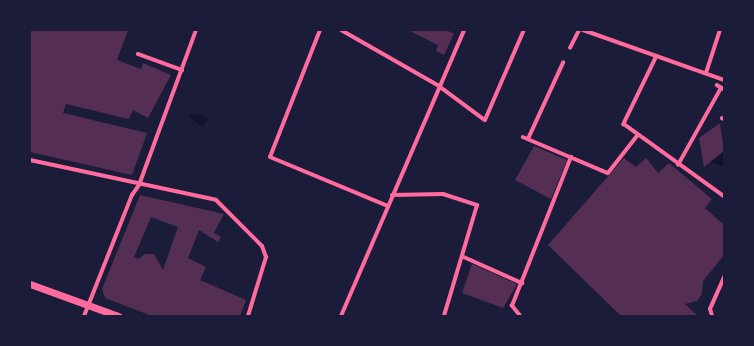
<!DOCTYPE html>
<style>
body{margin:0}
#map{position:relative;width:754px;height:346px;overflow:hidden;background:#1b1b3a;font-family:Rubik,sans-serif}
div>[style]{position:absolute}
.water>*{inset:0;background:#12122b}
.building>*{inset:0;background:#542f53}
.pedestrian>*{height:3.5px;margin:-1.75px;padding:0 1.75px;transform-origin:1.75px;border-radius:1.75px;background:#ff6b9d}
.minor>*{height:4px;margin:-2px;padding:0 2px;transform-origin:2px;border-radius:2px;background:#ff6b9d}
.tertiary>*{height:7px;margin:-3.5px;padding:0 3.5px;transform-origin:3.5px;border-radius:3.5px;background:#ff6b9d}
span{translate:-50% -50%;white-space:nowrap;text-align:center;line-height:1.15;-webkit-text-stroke:3px #1b1b3a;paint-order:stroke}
.frame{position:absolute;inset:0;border:31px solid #1b1b3a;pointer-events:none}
</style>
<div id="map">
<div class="water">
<div style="clip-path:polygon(199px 114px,208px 119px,202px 127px,188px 115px)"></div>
<div style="clip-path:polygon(724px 151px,724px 167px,711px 162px)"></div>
</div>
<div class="building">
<div style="clip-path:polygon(30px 30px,128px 30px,117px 60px,141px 69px,143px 63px,171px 75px,148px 118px,133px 110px,129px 119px,66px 104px,63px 113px,147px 133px,132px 175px,30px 152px)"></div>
<div style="clip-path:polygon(408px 30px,446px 30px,454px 34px,444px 55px,436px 51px,438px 45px)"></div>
<div style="clip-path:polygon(720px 123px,724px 151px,704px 167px,699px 138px)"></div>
<div style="clip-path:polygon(534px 146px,567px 160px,551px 199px,515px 180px)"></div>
<div style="clip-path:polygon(624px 158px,636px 167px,646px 158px,658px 173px,669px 163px,712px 199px,705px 208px,724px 225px,724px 255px,703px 281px,702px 294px,697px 301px,685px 304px,698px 316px,621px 316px,548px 245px)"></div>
<div style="clip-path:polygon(evenodd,140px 195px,224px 214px,214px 233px,221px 237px,218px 242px,199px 230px,188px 258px,206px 267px,200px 280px,246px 300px,240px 316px,152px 316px,105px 298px,102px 289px,140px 195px,151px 217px,178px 227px,163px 270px,154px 254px,145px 254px,138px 259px,134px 257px,151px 217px)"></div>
<div style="clip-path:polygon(472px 264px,517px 284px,503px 308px,462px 293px)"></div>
</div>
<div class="pedestrian">
<div style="left:570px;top:48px;width:20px;rotate:-63deg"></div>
<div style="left:138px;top:54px;width:47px;rotate:20deg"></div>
<div style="left:657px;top:56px;width:76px;rotate:115.9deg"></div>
<div style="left:624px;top:124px;width:123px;rotate:35.8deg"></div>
<div style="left:706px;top:73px;width:45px;rotate:-72deg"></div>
<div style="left:717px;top:85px;width:8px;rotate:30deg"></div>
<div style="left:439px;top:86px;width:57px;rotate:36.5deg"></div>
<div style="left:485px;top:120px;width:98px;rotate:-66.6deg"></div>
<div style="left:722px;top:118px;width:2px;rotate:27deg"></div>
<div style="left:523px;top:137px;width:92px;rotate:23deg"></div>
<div style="left:608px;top:173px;width:47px;rotate:-51.9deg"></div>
<div style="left:528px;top:139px;width:84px;rotate:-65.3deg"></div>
<div style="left:678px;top:165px;width:88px;rotate:-60.8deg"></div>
<div style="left:464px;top:257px;width:64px;rotate:24.1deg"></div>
<div style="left:520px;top:316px;width:13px;rotate:-129deg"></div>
<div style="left:512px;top:306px;width:160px;rotate:-68.4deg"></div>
<div style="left:712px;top:316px;width:7px;rotate:-106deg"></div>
<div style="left:710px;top:309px;width:35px;rotate:-66deg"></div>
</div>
<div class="minor">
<div style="left:320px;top:30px;width:136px;rotate:111.5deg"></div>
<div style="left:270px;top:157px;width:128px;rotate:22.6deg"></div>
<div style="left:341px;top:30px;width:113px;rotate:29.7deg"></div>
<div style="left:583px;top:30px;width:150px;rotate:19.5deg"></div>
<div style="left:30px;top:160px;width:190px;rotate:12.1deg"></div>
<div style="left:216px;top:200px;width:65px;rotate:45deg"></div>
<div style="left:262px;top:246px;width:12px;rotate:70deg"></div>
<div style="left:266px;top:257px;width:62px;rotate:107deg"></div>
<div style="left:392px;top:195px;width:51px;rotate:-1.1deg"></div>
<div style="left:443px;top:194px;width:36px;rotate:18deg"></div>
<div style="left:477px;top:205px;width:116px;rotate:106.6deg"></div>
<div style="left:84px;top:316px;width:130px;rotate:-68.4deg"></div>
<div style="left:132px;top:195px;width:12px;rotate:-55deg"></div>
<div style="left:139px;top:185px;width:165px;rotate:-69.8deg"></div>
<div style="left:341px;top:316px;width:311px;rotate:-66.7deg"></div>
</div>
<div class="tertiary">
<div style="left:30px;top:284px;width:94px;rotate:20deg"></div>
</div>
<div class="frame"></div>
</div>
